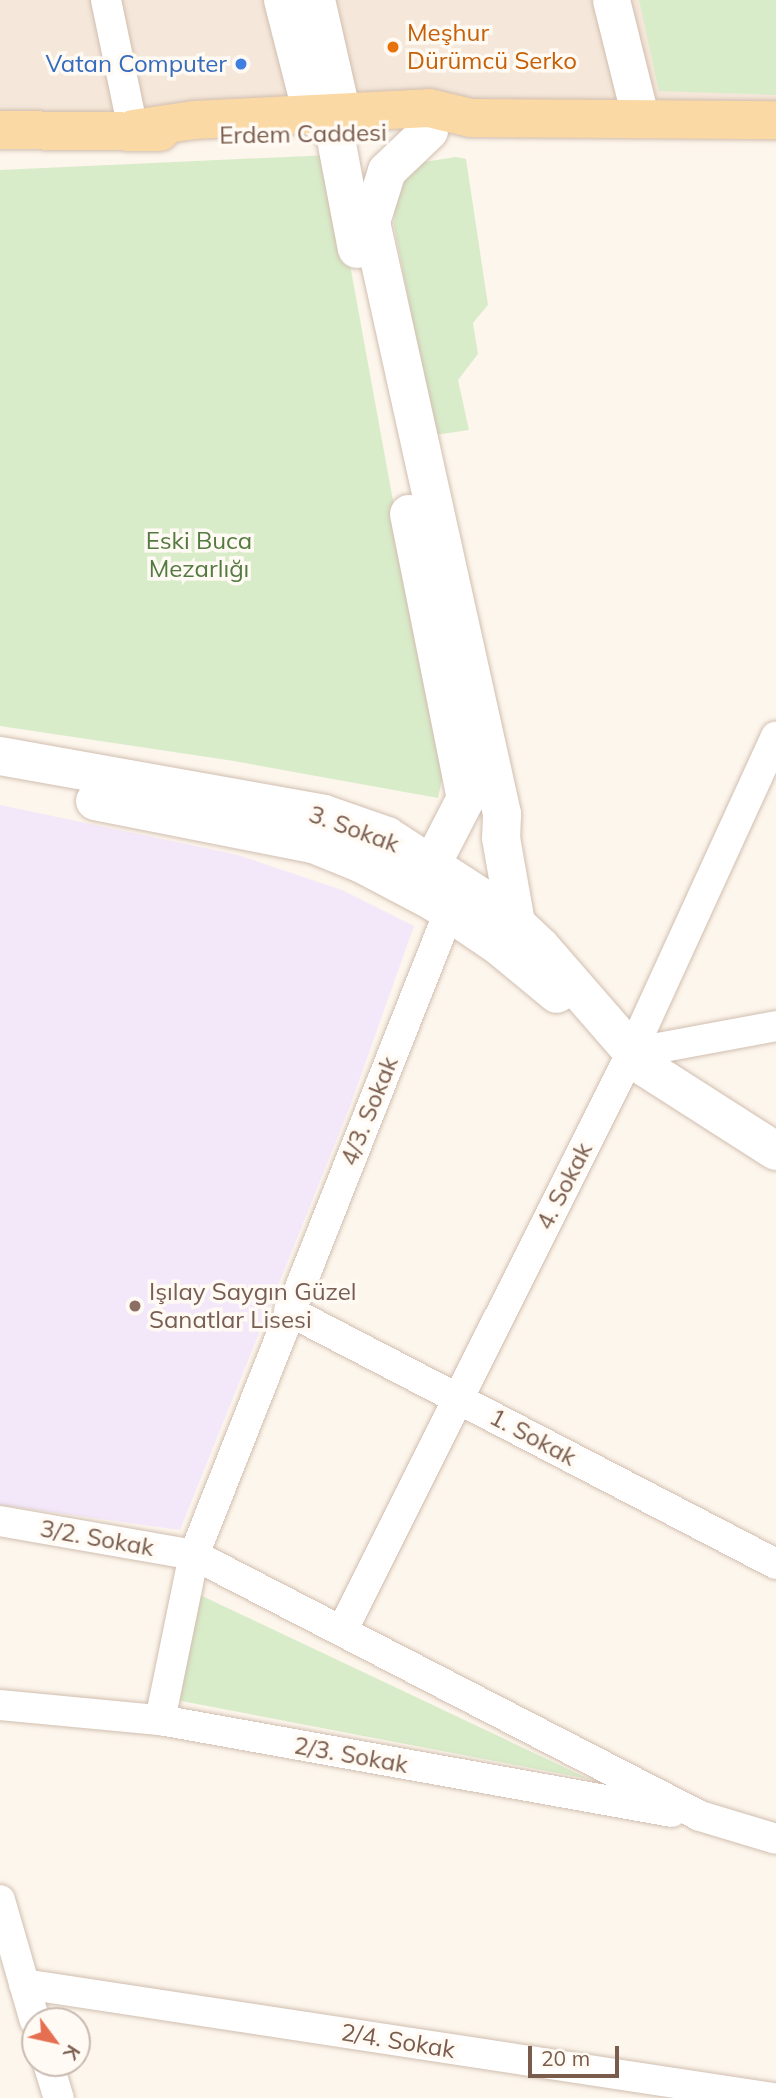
<!DOCTYPE html>
<meta charset="utf-8">
<style>
body{margin:0}
#map{position:relative;width:776px;height:2098px;overflow:hidden;background:#fdf6ec;font-family:Mulish,sans-serif}
div>[style]{position:absolute}
.residential>*{inset:0;background:#f5e8da}
.education>*{inset:0;background:#f3e8fa}
.green>*{inset:0;background:#d8ecc9}
.roads{filter:drop-shadow(0 0 2px #d1beb0) drop-shadow(0 0 2px #d1beb0)}
.minor>*{height:30px;margin:-15px;padding:0 15px;transform-origin:15px;border-radius:15px;background:#fff}
.tertiary>*{height:37px;margin:-18.5px;padding:0 18.5px;transform-origin:18.5px;border-radius:18.5px;background:#fff}
.secondary>*{height:38px;margin:-19px;padding:0 19px;transform-origin:19px;border-radius:19px;background:#fff}
.primary>*{height:38px;margin:-19px;padding:0 19px;transform-origin:19px;border-radius:19px;background:#fbd9a5}
.dots>*{width:19px;height:19px;translate:-50% -50%;box-sizing:border-box;border:4px solid #fffaf3;border-radius:50%}
span{translate:-50% -50%;white-space:nowrap;text-align:center;line-height:1.15;-webkit-text-stroke:7px #fffaf3;paint-order:stroke}
.food-label{font-size:24px;color:#c56008}
.left{translate:0 -50%;text-align:left}
.shop-label{font-size:24px;color:#366cbe}
.right{translate:-100% -50%;text-align:right}
.street-label{font-size:24px;color:#7a5c4d}
.park-label{font-size:24px;color:#537a41}
.education-label{font-size:24px;color:#785e54}
.north{position:absolute;left:21px;top:2007px;width:70px;height:70px;box-sizing:border-box;background:#fffaf3;border:2px solid #cabbb1;border-radius:50%;rotate:123deg;font-size:19px;font-weight:700;line-height:28px;text-align:center;color:#7a5c4d}
.north::after{content:'';display:block;margin:auto;width:24px;height:32px;background:#e76f51;clip-path:polygon(50% 0,100% 100%,50% 72%,0 100%)}
.scale{position:absolute;left:528px;top:2046px;width:91px;height:32px;box-sizing:border-box;border:4px solid #7a5c4d;border-top:0;padding-left:9px;font-size:21px;line-height:24px;white-space:nowrap;color:#7a5c4d;-webkit-text-stroke:5px #fffaf3;paint-order:stroke}
</style>
<div id="map">
<div class="residential">
<div style="clip-path:polygon(0 0,776px 0,776px 104px,0 134px)"></div>
</div>
<div class="education">
<div style="clip-path:polygon(0 805px,238px 855px,342px 890px,414px 926px,350px 1106px,180px 1530px,0 1505px)"></div>
</div>
<div class="green">
<div style="clip-path:polygon(639px 0,776px 0,776px 95px,659px 91px)"></div>
<div style="clip-path:polygon(330px 155px,443px 775px,438px 798px,234px 761px,0 726px,0 170px)"></div>
<div style="clip-path:polygon(456px 157px,466px 159px,488px 305px,473px 323px,478px 354px,458px 380px,469px 430px,435px 435px,394px 226px,395px 201px,406px 176px,424px 162px)"></div>
<div style="clip-path:polygon(198px 1594px,589px 1779px,176px 1700px)"></div>
</div>
<div class="roads">
<div class="minor">
<div style="left:106px;top:0;width:132px;rotate:78.2deg"></div>
<div style="left:631px;top:1053px;width:147px;rotate:-10.5deg"></div>
<div style="left:289px;top:1311px;width:549px;rotate:27.45deg"></div>
<div style="left:0;top:1521px;width:197px;rotate:9.9deg"></div>
<div style="left:194px;top:1555px;width:569px;rotate:27.29deg"></div>
<div style="left:700px;top:1816px;width:79px;rotate:16.8deg"></div>
<div style="left:342px;top:1631px;width:646px;rotate:-63.43deg"></div>
<div style="left:631px;top:1053px;width:348px;rotate:-65.4deg"></div>
<div style="left:0;top:1705px;width:161px;rotate:5.4deg"></div>
<div style="left:160px;top:1720px;width:520px;rotate:10.19deg"></div>
<div style="left:160px;top:1720px;width:168px;rotate:-78.4deg"></div>
<div style="left:194px;top:1555px;width:692px;rotate:-68.37deg"></div>
<div style="left:0;top:1900px;width:126px;rotate:73.9deg"></div>
<div style="left:24px;top:1984px;width:758px;rotate:8.65deg"></div>
<div style="left:48px;top:2063px;width:37px;rotate:73deg"></div>
</div>
<div class="tertiary">
<div style="left:611px;top:0;width:120px;rotate:76deg"></div>
</div>
<div class="secondary">
<div style="left:283px;top:0;width:118px;rotate:75.7deg"></div>
<div style="left:312px;top:114px;width:30px;rotate:41deg"></div>
<div style="left:316px;top:0;width:117px;rotate:77.2deg"></div>
<div style="left:342px;top:114px;width:21px;rotate:109deg"></div>
<div style="left:429px;top:131px;width:58px;rotate:136.4deg"></div>
<div style="left:387px;top:171px;width:53px;rotate:107.4deg"></div>
<div style="left:371px;top:222px;width:606px;rotate:77.52deg"></div>
<div style="left:502px;top:814px;width:24px;rotate:92deg"></div>
<div style="left:501px;top:838px;width:86px;rotate:80deg"></div>
<div style="left:335px;top:134px;width:117px;rotate:79.2deg"></div>
<div style="left:409px;top:514px;width:290px;rotate:78.7deg"></div>
<div style="left:466px;top:798px;width:72px;rotate:117.3deg"></div>
<div style="left:433px;top:862px;width:28px;rotate:90deg"></div>
<div style="left:433px;top:890px;width:27px;rotate:54deg"></div>
<div style="left:0;top:756px;width:329px;rotate:10.1deg"></div>
<div style="left:324px;top:814px;width:67px;rotate:19.2deg"></div>
<div style="left:387px;top:836px;width:140px;rotate:33deg"></div>
<div style="left:504px;top:912px;width:51px;rotate:43.4deg"></div>
<div style="left:541px;top:947px;width:160px;rotate:49deg"></div>
<div style="left:646px;top:1068px;width:154px;rotate:32.6deg"></div>
<div style="left:95px;top:801px;width:222px;rotate:11.2deg"></div>
<div style="left:313px;top:844px;width:53px;rotate:22.2deg"></div>
<div style="left:362px;top:864px;width:81px;rotate:27.8deg"></div>
<div style="left:434px;top:902px;width:78px;rotate:34.1deg"></div>
<div style="left:499px;top:946px;width:75px;rotate:39.6deg"></div>
</div>
<div class="primary">
<div style="left:133px;top:129px;width:62px;rotate:-8.4deg"></div>
<div style="left:194px;top:120px;width:235px;rotate:-2.9deg"></div>
<div style="left:429px;top:108px;width:43px;rotate:13.4deg"></div>
<div style="left:471px;top:118px;width:305px;rotate:0.4deg"></div>
<div style="left:0;top:130px;width:160px;rotate:0.7deg"></div>
</div>
</div>
<div class="dots">
<div style="left:393px;top:47px;background:#e8710a"></div>
<div style="left:241px;top:64px;background:#3f7fe0"></div>
<div style="left:135px;top:1306px;background:#8d6e63"></div>
</div>
<div class="food-label">
<span class="left" style="left:407px;top:47px">Meşhur<br>Dürümcü Serko</span>
</div>
<div class="shop-label">
<span class="right" style="left:227px;top:64px">Vatan Computer</span>
</div>
<div class="street-label">
<span style="left:303px;top:134px;rotate:-1deg">Erdem Caddesi</span>
<span style="left:354px;top:829px;rotate:20deg">3. Sokak</span>
<span style="left:369px;top:1111px;rotate:-68deg">4/3. Sokak</span>
<span style="left:564px;top:1186px;rotate:-63deg">4. Sokak</span>
<span style="left:533px;top:1437px;rotate:28deg">1. Sokak</span>
<span style="left:97px;top:1538px;rotate:10deg">3/2. Sokak</span>
<span style="left:351px;top:1755px;rotate:10deg">2/3. Sokak</span>
<span style="left:398px;top:2041px;rotate:9deg">2/4. Sokak</span>
</div>
<div class="park-label">
<span style="left:199px;top:555px">Eski Buca<br>Mezarlığı</span>
</div>
<div class="education-label">
<span class="left" style="left:149px;top:1306px">Işılay Saygın Güzel<br>Sanatlar Lisesi</span>
</div>
<div class="north">K</div>
<div class="scale">20 m</div>
</div>
